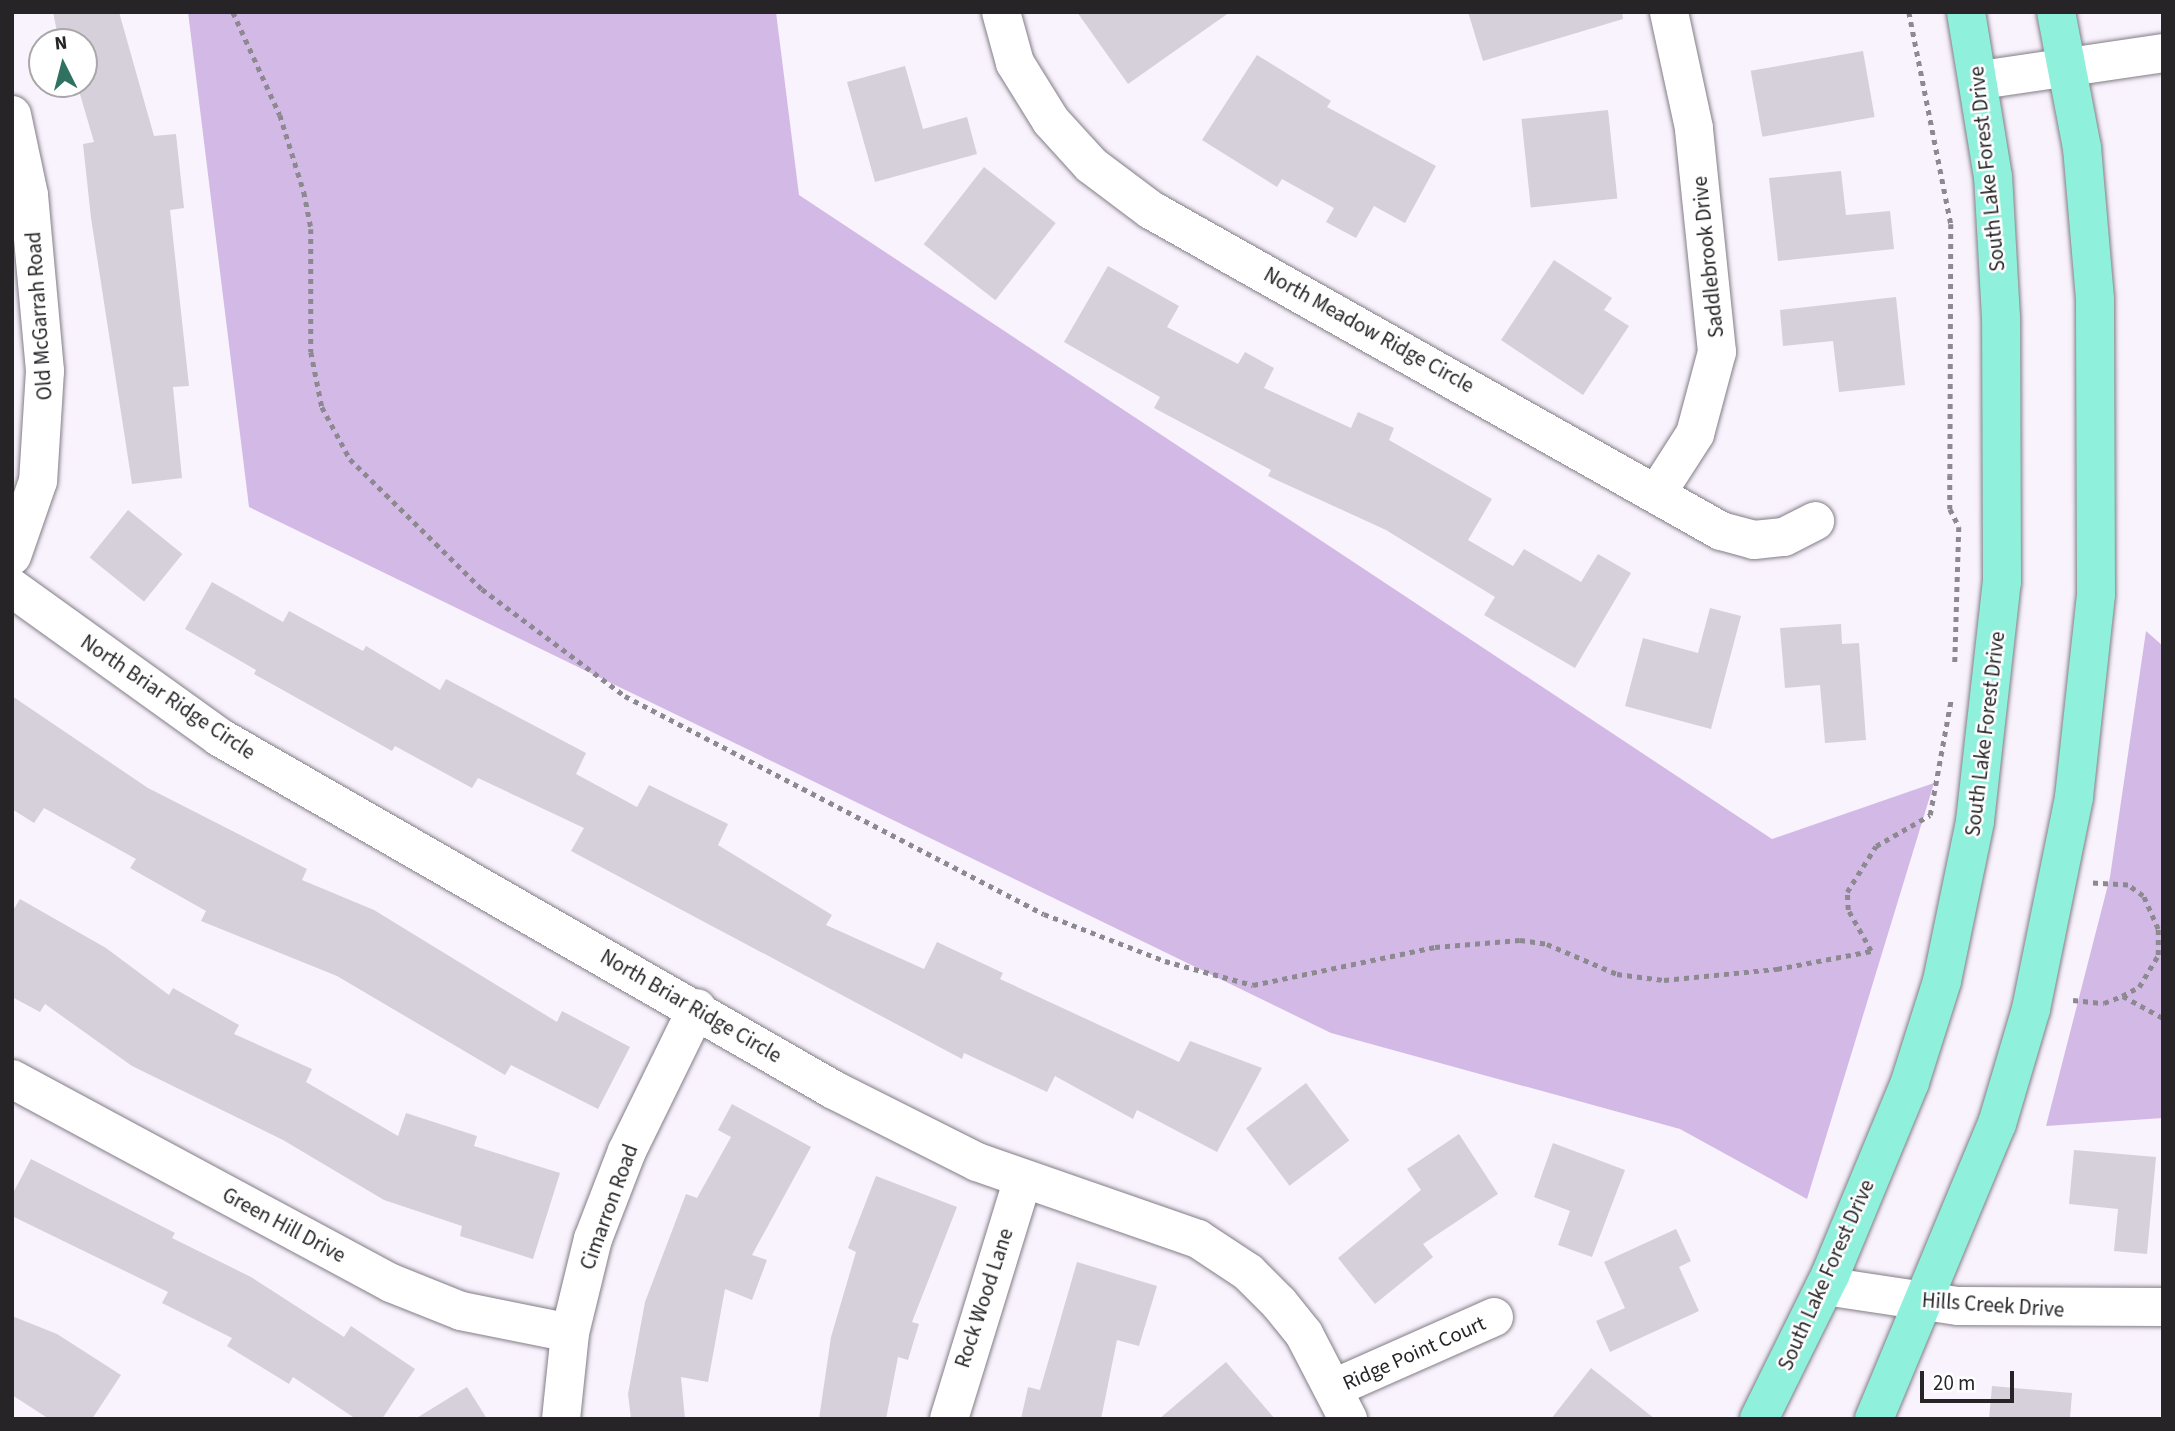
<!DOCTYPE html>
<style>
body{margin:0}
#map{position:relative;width:2175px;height:1431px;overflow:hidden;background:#f9f3fd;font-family:"Source Sans 3",sans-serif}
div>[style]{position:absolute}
.green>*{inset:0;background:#d3bae6}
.building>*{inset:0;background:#d6d0da;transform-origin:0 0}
.path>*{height:4.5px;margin-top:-2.25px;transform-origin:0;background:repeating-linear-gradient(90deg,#8d8990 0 5px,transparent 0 10px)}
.roads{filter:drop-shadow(0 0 2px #827d86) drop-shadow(0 0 2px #827d86)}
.minor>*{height:38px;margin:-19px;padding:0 19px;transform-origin:19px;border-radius:19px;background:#fff}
.major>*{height:38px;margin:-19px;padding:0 19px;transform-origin:19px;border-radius:19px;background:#8ff0db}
span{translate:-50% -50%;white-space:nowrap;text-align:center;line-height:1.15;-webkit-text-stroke:5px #fff;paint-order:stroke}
.street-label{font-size:21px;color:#262427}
.frame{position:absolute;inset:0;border:14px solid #262427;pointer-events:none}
.north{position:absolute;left:28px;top:28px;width:70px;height:70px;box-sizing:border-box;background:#fff;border:2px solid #a8a7a9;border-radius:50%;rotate:354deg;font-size:19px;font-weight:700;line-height:28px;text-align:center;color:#262427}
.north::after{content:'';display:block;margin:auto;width:24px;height:32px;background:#307262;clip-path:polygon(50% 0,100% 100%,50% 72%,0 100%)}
.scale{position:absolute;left:1920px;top:1371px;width:94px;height:32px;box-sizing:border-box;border:4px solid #262427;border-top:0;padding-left:9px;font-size:21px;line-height:24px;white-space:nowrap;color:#262427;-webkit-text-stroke:5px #fff;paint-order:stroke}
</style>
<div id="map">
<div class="green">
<div style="clip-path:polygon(188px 12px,776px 12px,799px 195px,1772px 839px,1934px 783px,1807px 1199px,1680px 1129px,1331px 1033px,249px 507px)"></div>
<div style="clip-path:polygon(2146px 631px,2163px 646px,2163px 1118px,2046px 1126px,2110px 877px)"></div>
</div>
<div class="building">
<div style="clip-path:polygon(53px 12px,119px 12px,154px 136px,176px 134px,184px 208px,170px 210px,189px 386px,173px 387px,182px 478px,132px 484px,91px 218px,83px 144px,94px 142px,77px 84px,84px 84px,84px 42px,59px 42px)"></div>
<div style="clip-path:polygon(1077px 12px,1230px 12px,1128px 84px)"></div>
<div style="clip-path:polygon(1468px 12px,1622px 12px,1623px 19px,1483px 61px)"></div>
<div style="left:1863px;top:51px;width:67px;height:114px;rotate:80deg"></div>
<div style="clip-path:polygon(1257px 55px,1331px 101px,1327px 107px,1436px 166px,1405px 223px,1374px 206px,1356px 238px,1326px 222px,1334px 208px,1282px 179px,1277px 187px,1202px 140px)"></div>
<div style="clip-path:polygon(905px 66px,923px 129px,967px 117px,977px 154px,875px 182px,847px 82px)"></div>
<div style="left:1608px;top:110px;width:89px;height:87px;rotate:84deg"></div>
<div style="left:984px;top:167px;width:91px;height:98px;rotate:38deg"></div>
<div style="clip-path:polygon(1841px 171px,1846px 215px,1890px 211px,1894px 249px,1778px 261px,1769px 178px)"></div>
<div style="clip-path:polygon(1554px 260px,1612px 298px,1604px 310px,1629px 326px,1583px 395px,1501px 340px)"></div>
<div style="clip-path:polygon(1108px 266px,1179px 306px,1167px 327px,1238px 364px,1245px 352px,1274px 368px,1264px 388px,1351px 428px,1358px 412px,1394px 428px,1389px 440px,1492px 499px,1468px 540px,1513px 566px,1524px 549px,1581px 582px,1598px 554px,1631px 573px,1575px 668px,1484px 615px,1495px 597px,1386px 530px,1268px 476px,1271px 470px,1154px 408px,1160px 397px,1064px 342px)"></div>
<div style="clip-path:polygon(1896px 297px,1905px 385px,1839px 392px,1833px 341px,1783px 346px,1780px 310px)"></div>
<div style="left:128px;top:510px;width:70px;height:61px;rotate:39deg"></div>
<div style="clip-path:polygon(212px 582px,283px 622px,289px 611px,363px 651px,366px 646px,440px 690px,446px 679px,586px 753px,576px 774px,637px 807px,649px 785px,728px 824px,718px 845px,832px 915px,826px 925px,924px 969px,937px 942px,1003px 973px,1000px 979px,1179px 1062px,1190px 1041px,1262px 1068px,1217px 1152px,1137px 1110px,1133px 1119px,1055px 1076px,1047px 1092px,964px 1053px,962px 1059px,571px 851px,584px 828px,478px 778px,472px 788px,395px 746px,392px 751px,254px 674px,256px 670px,185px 629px)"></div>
<div style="clip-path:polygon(1710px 608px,1741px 616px,1711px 729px,1625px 706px,1643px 638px,1698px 653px)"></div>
<div style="clip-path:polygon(1841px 624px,1842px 644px,1859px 643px,1866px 740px,1825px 743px,1820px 685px,1785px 688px,1780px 628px)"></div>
<div style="clip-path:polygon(12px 696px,148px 788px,307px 869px,302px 880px,374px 910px,557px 1022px,562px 1011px,630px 1047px,598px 1109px,511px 1065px,505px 1075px,337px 976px,201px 921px,206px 911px,130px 868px,136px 859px,44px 808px,34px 823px,12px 809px)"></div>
<div style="clip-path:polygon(20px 899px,106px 948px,169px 995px,173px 988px,239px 1025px,234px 1034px,312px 1069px,306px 1082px,398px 1136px,406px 1113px,477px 1136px,474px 1146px,560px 1173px,533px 1259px,460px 1236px,462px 1226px,384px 1200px,283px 1140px,132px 1066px,45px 1004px,40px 1012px,12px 997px,12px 912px)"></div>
<div style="left:1306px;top:1083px;width:72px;height:75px;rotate:53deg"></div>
<div style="clip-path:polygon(732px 1104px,811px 1147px,752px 1255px,767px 1260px,752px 1300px,725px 1289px,708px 1382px,681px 1377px,685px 1419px,631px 1419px,628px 1394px,645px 1302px,686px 1194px,697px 1198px,731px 1137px,718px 1130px)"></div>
<div style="clip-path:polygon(1459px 1134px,1498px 1194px,1423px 1244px,1433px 1257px,1375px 1304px,1338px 1258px,1421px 1190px,1407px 1169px)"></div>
<div style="clip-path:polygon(1553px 1143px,1625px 1170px,1592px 1257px,1558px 1245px,1570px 1211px,1534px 1197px)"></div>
<div style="clip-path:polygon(2074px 1150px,2156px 1157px,2147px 1254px,2114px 1251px,2118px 1209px,2069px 1204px)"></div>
<div style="clip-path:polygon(31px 1159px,175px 1233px,172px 1238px,251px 1277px,344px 1337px,351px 1326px,415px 1369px,382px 1419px,356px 1419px,293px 1377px,289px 1384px,227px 1346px,232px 1338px,162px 1303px,168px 1292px,12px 1216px,12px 1195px)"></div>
<div style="clip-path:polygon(876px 1176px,957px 1207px,912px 1322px,919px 1324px,908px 1360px,898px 1357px,886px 1419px,819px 1419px,831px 1337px,856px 1252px,848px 1248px)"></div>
<div style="clip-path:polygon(1676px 1229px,1691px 1261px,1679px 1267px,1699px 1311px,1610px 1352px,1596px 1321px,1625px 1308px,1604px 1262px)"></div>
<div style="clip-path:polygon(1077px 1262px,1157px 1286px,1139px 1346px,1117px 1340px,1101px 1419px,1021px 1419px,1028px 1387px,1040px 1390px)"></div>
<div style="clip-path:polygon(12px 1316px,57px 1334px,121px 1375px,92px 1419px,49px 1419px,12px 1395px)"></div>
<div style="clip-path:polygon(1226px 1362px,1275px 1419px,1159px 1419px)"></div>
<div style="clip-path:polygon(1591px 1368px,1655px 1419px,1551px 1419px)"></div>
<div style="clip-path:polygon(1992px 1386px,2072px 1393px,2070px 1419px,1989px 1419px)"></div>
<div style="clip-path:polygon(467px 1387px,487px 1419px,415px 1419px)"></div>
</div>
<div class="path">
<div style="left:233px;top:12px;width:113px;rotate:65.5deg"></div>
<div style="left:280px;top:115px;width:81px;rotate:72.7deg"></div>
<div style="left:304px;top:192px;width:38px;rotate:79deg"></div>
<div style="left:311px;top:229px;width:123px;rotate:90deg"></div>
<div style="left:311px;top:352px;width:56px;rotate:78.7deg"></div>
<div style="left:322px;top:407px;width:59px;rotate:61.7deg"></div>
<div style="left:350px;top:459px;width:185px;rotate:44.6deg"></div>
<div style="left:482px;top:589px;width:179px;rotate:36.8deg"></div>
<div style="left:625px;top:696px;width:472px;rotate:27.5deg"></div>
<div style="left:1044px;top:914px;width:130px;rotate:21.2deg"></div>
<div style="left:1165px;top:961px;width:91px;rotate:15.3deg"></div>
<div style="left:1253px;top:985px;width:186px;rotate:-11.8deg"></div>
<div style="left:1435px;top:947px;width:85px;rotate:-4.7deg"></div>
<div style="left:1520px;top:940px;width:27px;rotate:8deg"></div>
<div style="left:1547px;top:944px;width:76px;rotate:23.2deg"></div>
<div style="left:1617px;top:974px;width:47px;rotate:7.3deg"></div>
<div style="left:1664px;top:980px;width:114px;rotate:-5.6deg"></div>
<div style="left:1777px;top:969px;width:96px;rotate:-10.8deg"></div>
<div style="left:1871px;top:951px;width:47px;rotate:-119.3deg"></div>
<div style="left:1848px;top:910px;width:18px;rotate:-93deg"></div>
<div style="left:1847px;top:892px;width:54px;rotate:-57.8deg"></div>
<div style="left:1876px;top:846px;width:62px;rotate:-29.9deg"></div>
<div style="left:1930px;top:815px;width:117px;rotate:-79.7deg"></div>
<div style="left:1909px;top:12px;width:216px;rotate:78.8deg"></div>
<div style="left:1951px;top:224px;width:251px;rotate:90.2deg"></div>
<div style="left:1950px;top:475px;width:34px;rotate:90deg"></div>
<div style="left:1950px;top:509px;width:20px;rotate:63deg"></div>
<div style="left:1959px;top:527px;width:136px;rotate:91.7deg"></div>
<div style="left:2123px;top:996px;width:46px;rotate:28.8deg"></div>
<div style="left:2073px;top:1000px;width:31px;rotate:6deg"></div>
<div style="left:2104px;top:1003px;width:19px;rotate:-21deg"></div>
<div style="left:2122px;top:996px;width:19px;rotate:-28deg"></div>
<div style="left:2139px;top:987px;width:37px;rotate:-59deg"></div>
<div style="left:2158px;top:955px;width:26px;rotate:-90deg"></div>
<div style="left:2158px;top:929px;width:36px;rotate:-114deg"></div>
<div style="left:2143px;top:896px;width:19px;rotate:-144deg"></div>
<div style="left:2128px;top:885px;width:36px;rotate:-177deg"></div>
</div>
<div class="roads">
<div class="minor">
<div style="left:1001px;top:12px;width:53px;rotate:74.6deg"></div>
<div style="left:1015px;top:63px;width:68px;rotate:58.2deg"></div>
<div style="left:1051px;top:121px;width:59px;rotate:47.7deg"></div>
<div style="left:1091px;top:165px;width:75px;rotate:36.9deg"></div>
<div style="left:1151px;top:210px;width:654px;rotate:29.39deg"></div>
<div style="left:1721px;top:531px;width:34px;rotate:15deg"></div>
<div style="left:1754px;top:540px;width:30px;rotate:-6deg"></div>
<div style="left:1784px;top:537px;width:35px;rotate:-27deg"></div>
<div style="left:1981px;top:80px;width:184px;rotate:-8.4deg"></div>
<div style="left:12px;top:115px;width:82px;rotate:78deg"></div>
<div style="left:29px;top:195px;width:177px;rotate:84.8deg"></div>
<div style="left:45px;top:371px;width:110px;rotate:93.6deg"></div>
<div style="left:38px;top:481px;width:79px;rotate:109.1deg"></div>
<div style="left:1659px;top:490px;width:67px;rotate:-57.3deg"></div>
<div style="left:1695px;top:434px;width:85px;rotate:-75deg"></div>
<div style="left:1717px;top:352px;width:225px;rotate:-95.9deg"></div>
<div style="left:1694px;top:128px;width:119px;rotate:-102.2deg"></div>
<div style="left:12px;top:588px;width:255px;rotate:35.7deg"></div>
<div style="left:219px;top:737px;width:709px;rotate:29.86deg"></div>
<div style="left:834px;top:1090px;width:160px;rotate:26.7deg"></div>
<div style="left:977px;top:1162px;width:234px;rotate:19.2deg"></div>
<div style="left:1198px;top:1239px;width:60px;rotate:33.4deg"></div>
<div style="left:1248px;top:1272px;width:44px;rotate:45deg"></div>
<div style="left:1279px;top:1303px;width:40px;rotate:51deg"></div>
<div style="left:1304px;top:1334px;width:96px;rotate:62.6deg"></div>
<div style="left:12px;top:1079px;width:430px;rotate:28.3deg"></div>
<div style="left:391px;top:1283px;width:75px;rotate:21.8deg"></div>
<div style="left:461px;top:1311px;width:111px;rotate:11.4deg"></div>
<div style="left:1825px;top:1286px;width:134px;rotate:8.6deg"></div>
<div style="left:1958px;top:1306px;width:205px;rotate:0.3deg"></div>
<div style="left:1334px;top:1388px;width:175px;rotate:-23.9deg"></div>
<div style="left:561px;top:1419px;width:86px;rotate:-84deg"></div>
<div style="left:570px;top:1333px;width:97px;rotate:-76.3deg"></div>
<div style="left:593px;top:1239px;width:94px;rotate:-68.9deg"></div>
<div style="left:627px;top:1151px;width:159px;rotate:-63.9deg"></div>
<div style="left:949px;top:1419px;width:251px;rotate:-72.9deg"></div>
</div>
<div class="major">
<div style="left:1759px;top:1419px;width:163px;rotate:-63.7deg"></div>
<div style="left:1831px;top:1273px;width:207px;rotate:-67.5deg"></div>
<div style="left:1910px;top:1082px;width:106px;rotate:-72.4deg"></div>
<div style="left:1942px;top:981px;width:163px;rotate:-78.3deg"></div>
<div style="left:1975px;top:821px;width:241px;rotate:-83.6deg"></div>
<div style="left:2002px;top:582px;width:264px;rotate:-90.2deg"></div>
<div style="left:2001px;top:318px;width:141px;rotate:-93.2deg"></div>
<div style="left:1993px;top:177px;width:167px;rotate:-99.3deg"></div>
<div style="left:1874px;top:1419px;width:320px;rotate:-67.4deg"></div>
<div style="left:1997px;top:1124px;width:120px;rotate:-73.5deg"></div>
<div style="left:2031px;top:1009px;width:216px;rotate:-78.5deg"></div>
<div style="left:2074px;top:797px;width:204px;rotate:-83.8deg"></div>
<div style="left:2096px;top:594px;width:295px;rotate:-90.2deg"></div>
<div style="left:2095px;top:299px;width:152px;rotate:-94.9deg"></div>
<div style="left:2082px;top:148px;width:138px;rotate:-100.8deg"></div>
</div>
</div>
<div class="street-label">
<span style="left:1987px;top:169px;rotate:-96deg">South Lake Forest Drive</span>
<span style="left:1708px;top:257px;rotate:-96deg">Saddlebrook Drive</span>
<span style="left:39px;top:316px;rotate:-94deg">Old McGarrah Road</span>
<span style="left:1369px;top:330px;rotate:29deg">North Meadow Ridge Circle</span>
<span style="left:168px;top:697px;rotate:34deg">North Briar Ridge Circle</span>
<span style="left:1985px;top:734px;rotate:-83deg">South Lake Forest Drive</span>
<span style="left:691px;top:1006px;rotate:30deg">North Briar Ridge Circle</span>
<span style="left:609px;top:1207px;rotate:-70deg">Cimarron Road</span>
<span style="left:284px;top:1225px;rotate:28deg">Green Hill Drive</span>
<span style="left:1826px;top:1275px;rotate:-66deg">South Lake Forest Drive</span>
<span style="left:984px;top:1298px;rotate:-72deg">Rock Wood Lane</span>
<span style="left:1993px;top:1305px;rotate:4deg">Hills Creek Drive</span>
<span style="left:1414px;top:1353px;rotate:-24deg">Ridge Point Court</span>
</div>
<div class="frame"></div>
<div class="north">N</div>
<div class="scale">20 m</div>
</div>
